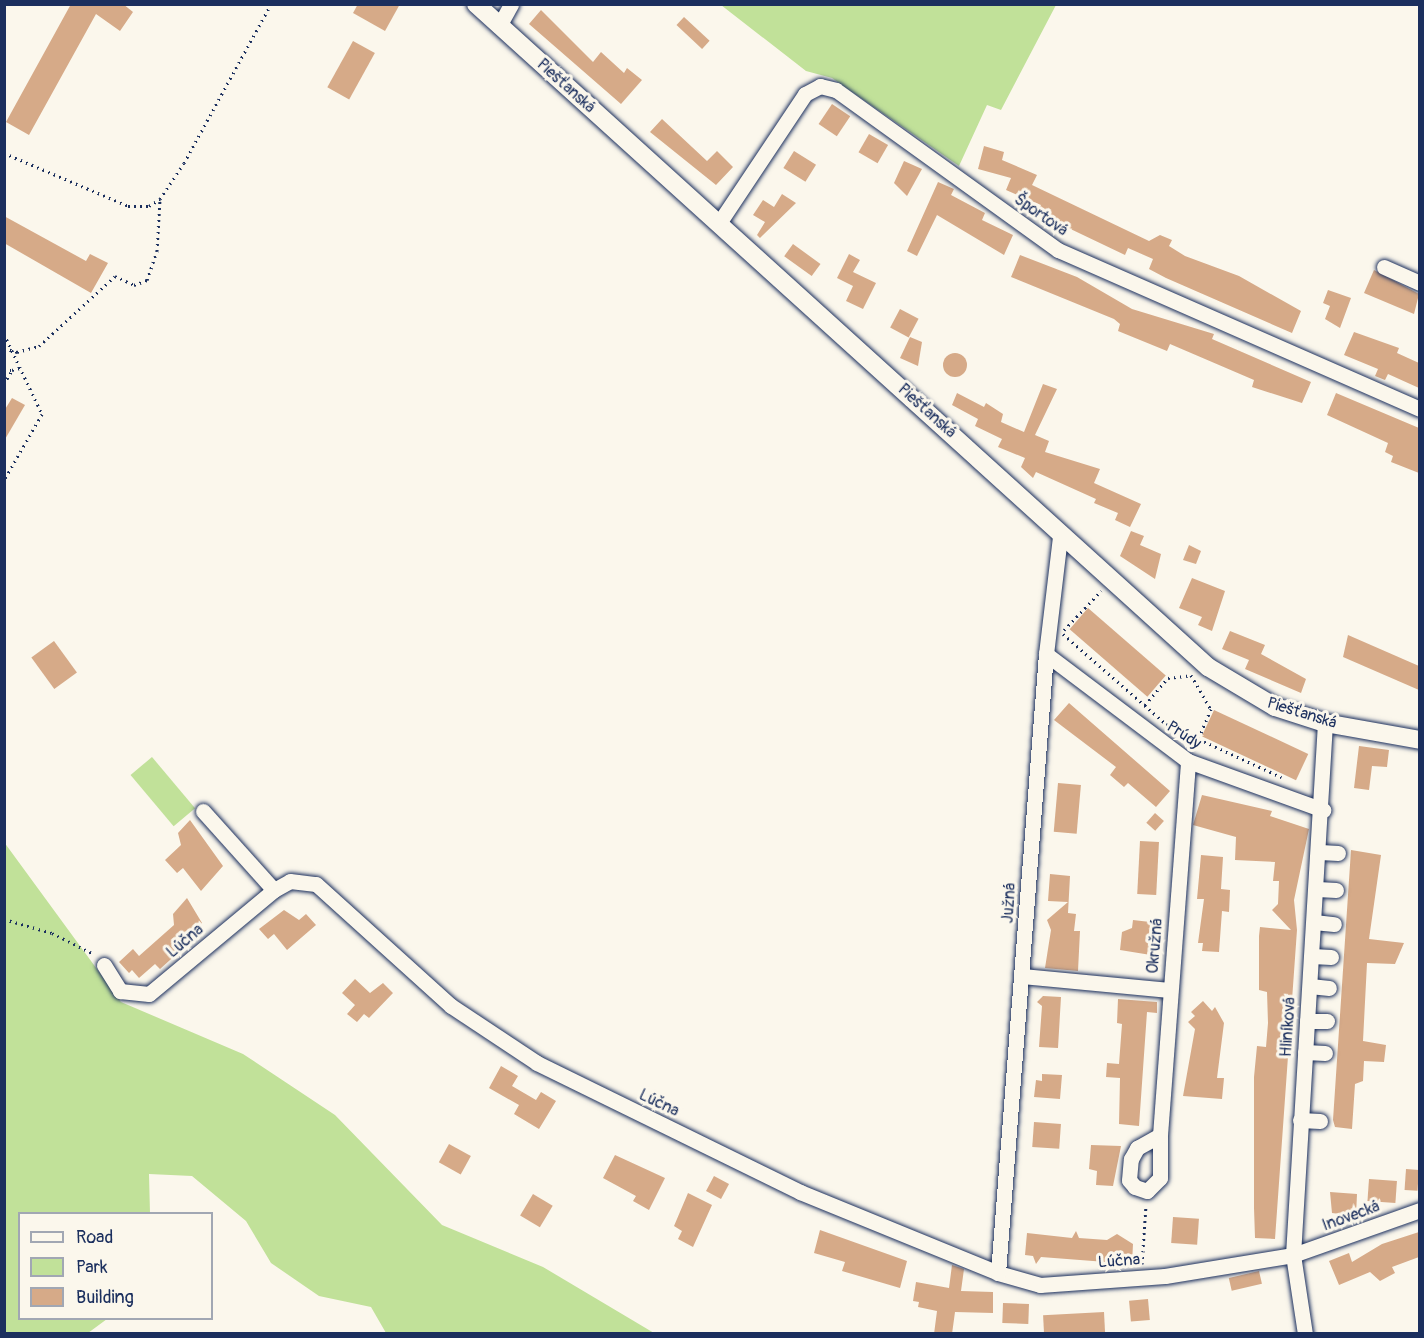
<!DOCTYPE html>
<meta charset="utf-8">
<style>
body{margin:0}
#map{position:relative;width:1424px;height:1338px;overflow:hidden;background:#fbf7ec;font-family:Pangolin,sans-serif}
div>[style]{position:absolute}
.green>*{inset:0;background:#c1e199;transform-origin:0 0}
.building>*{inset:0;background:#d6aa88;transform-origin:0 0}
.round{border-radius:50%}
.path>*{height:3px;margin-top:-1.5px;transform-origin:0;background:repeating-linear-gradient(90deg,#1b2f5e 0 1.5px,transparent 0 6px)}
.roads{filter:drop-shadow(0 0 2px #1b2f5e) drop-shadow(0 0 2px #1b2f5e)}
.minor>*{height:15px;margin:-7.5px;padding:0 7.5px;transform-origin:7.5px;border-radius:7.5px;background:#fbf7ec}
.major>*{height:18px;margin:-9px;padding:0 9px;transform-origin:9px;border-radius:9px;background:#fbf7ec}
span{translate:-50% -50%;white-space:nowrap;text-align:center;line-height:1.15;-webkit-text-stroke:6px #fbf7ec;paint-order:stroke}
.street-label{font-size:16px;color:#1b2f5e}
.frame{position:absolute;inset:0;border:6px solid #1b2f5e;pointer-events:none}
.legend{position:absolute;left:18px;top:1212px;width:195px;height:108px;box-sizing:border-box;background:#fbf7ec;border:2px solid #a1a7b3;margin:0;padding:8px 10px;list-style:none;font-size:18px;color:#1b2f5e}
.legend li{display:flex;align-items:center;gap:12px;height:30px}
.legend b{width:30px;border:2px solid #a1a7b3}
</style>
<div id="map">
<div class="green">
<div style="clip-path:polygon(721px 5px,1056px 5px,1001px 110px,987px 105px,959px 166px,832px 78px,806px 71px)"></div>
<div style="left:152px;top:757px;width:67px;height:28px;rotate:50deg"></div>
<div style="clip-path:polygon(4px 842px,121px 1002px,243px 1054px,335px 1115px,442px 1225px,543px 1267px,654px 1333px,386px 1333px,371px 1307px,319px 1296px,271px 1263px,246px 1221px,192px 1176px,149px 1174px,150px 1213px,20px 1214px,20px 1318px,107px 1319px,88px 1333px,5px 1333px)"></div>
</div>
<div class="building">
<div style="clip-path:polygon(71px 4px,123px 4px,133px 12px,120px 31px,96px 14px,29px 135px,6px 122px)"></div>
<div style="clip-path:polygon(358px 4px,400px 4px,385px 31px,353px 13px)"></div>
<div style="clip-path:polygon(541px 10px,593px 62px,601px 52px,624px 73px,627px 68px,642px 80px,621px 104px,529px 24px)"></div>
<div style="left:684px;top:17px;width:35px;height:11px;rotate:43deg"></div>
<div style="left:353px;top:41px;width:25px;height:53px;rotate:29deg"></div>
<div style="left:832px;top:104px;width:22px;height:24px;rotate:34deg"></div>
<div style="clip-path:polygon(662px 119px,707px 161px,717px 151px,733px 167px,716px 185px,650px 132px)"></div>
<div style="left:869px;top:134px;width:22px;height:21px;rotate:30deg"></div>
<div style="clip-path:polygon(984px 146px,1004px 152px,1002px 160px,1037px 175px,1032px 185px,1149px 241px,1160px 235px,1172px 240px,1169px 246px,1185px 256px,1239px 276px,1301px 311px,1292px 333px,1166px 278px,1149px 269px,1153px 259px,1128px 248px,1125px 255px,1037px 213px,1041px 205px,1006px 190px,1011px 178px,978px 169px)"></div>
<div style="left:794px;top:151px;width:26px;height:20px;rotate:32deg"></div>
<div style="clip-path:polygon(904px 161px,922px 169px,907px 196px,894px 183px)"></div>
<div style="clip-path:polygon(938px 182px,954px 189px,951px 195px,985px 213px,982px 220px,1013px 235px,1004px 255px,937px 215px,917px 256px,907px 251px)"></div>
<div style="clip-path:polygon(782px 194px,796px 203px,760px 238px,757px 235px,765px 222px,753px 215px,763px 200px,774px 207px)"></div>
<div style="clip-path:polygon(4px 216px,86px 261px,90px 254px,108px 263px,91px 293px,4px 243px)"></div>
<div style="left:793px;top:244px;width:34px;height:15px;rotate:36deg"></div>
<div style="clip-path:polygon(849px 254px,860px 260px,853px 272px,876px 283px,863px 309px,846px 301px,853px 286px,837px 278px)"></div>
<div style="clip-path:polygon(1020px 255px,1077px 277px,1132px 309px,1214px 334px,1212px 339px,1311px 382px,1302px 403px,1252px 387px,1254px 380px,1170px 344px,1167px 351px,1118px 331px,1120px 324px,1114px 319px,1011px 277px)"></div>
<div style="clip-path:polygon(1374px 270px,1419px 294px,1414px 314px,1364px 293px)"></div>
<div style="clip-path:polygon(1328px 290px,1351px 298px,1340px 328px,1325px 319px,1330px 306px,1323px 303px)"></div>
<div style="left:900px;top:309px;width:21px;height:21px;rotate:28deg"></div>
<div style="clip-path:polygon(1354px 332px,1399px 348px,1397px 353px,1419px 363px,1419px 388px,1388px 374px,1385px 380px,1375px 376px,1378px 369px,1344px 355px)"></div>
<div style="clip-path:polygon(910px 337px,922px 342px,918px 366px,900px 358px)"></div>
<div class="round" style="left:943px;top:353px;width:24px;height:24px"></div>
<div style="clip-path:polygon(1043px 384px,1057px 389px,1035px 435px,1049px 441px,1045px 452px,1100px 469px,1094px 483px,1141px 504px,1130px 527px,1115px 520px,1118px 513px,1094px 503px,1096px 499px,1036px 472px,1033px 478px,1021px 467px,1025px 458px,998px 447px,1002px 439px,975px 426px,978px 419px,952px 405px,957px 393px,984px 407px,986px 403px,1003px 414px,1001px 422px,1024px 432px)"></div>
<div style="clip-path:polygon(1336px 393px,1419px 428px,1419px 473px,1391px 462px,1393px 456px,1385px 452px,1388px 443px,1327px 415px)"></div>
<div style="clip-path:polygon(12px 398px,25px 405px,4px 441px,4px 411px)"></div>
<div style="clip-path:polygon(1131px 531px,1144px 536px,1140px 545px,1161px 554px,1155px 579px,1120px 556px)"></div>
<div style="clip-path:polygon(1189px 545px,1201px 551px,1196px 564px,1183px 560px)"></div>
<div style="clip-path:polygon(1192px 578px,1225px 591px,1212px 631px,1198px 625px,1202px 617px,1179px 608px)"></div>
<div style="left:1088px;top:608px;width:103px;height:28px;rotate:41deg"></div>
<div style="clip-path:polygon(1230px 631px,1265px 645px,1261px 654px,1306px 679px,1301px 693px,1245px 669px,1249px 660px,1222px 649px)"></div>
<div style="clip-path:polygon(1348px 635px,1419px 666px,1419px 690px,1343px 657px)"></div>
<div style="left:54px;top:641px;width:39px;height:28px;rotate:54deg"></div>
<div style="clip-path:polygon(1069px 703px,1170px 791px,1156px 807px,1128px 783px,1124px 787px,1110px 775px,1116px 767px,1054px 720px)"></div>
<div style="left:1214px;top:710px;width:104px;height:29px;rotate:25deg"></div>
<div style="clip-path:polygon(1359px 746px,1389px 750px,1387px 767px,1372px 766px,1369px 790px,1354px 788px)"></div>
<div style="left:1058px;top:783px;width:23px;height:49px;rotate:5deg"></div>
<div style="clip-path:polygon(1202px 795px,1272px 811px,1270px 816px,1309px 829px,1294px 900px,1297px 930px,1275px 1239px,1255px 1238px,1254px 1208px,1254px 1077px,1257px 1046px,1266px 1047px,1268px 1023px,1267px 992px,1259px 990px,1259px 936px,1260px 927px,1291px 930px,1272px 910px,1278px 904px,1279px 881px,1273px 881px,1275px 862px,1235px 860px,1236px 837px,1193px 825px)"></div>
<div style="left:1155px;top:813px;width:12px;height:13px;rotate:42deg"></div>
<div style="clip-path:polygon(190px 820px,223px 866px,201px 891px,183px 868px,177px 873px,165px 860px,181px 845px,178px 833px)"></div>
<div style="left:1140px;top:841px;width:19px;height:53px;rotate:3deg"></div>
<div style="clip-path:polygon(1351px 850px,1381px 855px,1369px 939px,1404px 943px,1395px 964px,1367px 963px,1363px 1041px,1386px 1045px,1384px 1062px,1364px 1061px,1363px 1081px,1355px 1084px,1352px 1129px,1335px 1127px,1333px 1120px)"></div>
<div style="clip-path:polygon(1201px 855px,1223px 857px,1221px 889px,1230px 890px,1229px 912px,1222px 911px,1219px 952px,1202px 951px,1203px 943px,1198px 943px,1204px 899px,1197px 899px)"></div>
<div style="clip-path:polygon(1050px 874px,1070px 876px,1068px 913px,1076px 914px,1074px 931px,1080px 931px,1078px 971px,1045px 968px,1051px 930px,1047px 920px,1068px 902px,1048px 901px)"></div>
<div style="clip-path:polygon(187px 898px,202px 923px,186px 938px,190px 942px,160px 969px,155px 964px,139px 978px,132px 970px,129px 973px,119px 962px,133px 949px,139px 956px,174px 925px,173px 914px)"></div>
<div style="clip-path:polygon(284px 910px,299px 920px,306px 914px,316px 925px,287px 950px,274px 934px,268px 939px,259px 929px)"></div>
<div style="clip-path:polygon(1133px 920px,1150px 922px,1150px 948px,1157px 956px,1120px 950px,1122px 932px,1132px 928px)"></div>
<div style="clip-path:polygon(355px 979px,370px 993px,383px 983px,393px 993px,369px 1018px,364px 1014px,357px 1022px,347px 1014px,355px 1005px,342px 993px)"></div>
<div style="clip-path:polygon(1043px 996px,1061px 997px,1058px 1048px,1039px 1047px,1042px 1006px,1037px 1002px)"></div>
<div style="clip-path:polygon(1118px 999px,1157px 1002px,1157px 1013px,1147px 1012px,1139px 1126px,1119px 1124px,1120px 1078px,1106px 1077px,1107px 1063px,1119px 1064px,1122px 1024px,1117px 1023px)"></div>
<div style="clip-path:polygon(1203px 1001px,1212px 1011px,1215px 1007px,1224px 1023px,1217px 1078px,1224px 1078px,1222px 1099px,1183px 1096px,1195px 1029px,1188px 1022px,1195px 1016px,1191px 1012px)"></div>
<div style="clip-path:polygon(501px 1066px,518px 1076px,512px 1086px,536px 1100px,541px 1092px,556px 1101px,539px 1129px,514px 1114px,519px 1105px,489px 1088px)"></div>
<div style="clip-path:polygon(1042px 1074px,1062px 1075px,1060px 1099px,1034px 1097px,1036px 1080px,1042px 1081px)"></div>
<div style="left:1034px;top:1122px;width:27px;height:25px;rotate:4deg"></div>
<div style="left:449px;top:1144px;width:25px;height:21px;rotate:29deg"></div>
<div style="clip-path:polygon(1091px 1145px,1121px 1146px,1113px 1186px,1096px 1185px,1097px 1171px,1089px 1169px)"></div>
<div style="clip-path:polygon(615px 1155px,665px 1178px,649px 1210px,633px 1201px,636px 1196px,603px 1178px)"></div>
<div style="left:1406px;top:1169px;width:13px;height:21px;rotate:4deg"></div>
<div style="left:714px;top:1176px;width:17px;height:17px;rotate:28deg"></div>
<div style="left:1369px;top:1179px;width:28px;height:22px;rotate:4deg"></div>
<div style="clip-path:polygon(1330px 1192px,1357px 1194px,1356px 1216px,1332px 1213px)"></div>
<div style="clip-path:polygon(688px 1193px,712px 1205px,693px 1247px,678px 1239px,682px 1231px,674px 1226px)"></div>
<div style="left:533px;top:1194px;width:23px;height:25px;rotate:31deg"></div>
<div style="left:1173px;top:1217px;width:26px;height:26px;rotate:4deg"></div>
<div style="clip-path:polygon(820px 1230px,907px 1261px,900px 1288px,842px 1271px,845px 1262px,814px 1253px)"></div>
<div style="clip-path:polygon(1076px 1231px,1079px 1238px,1107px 1240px,1117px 1234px,1133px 1244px,1132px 1264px,1041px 1257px,1036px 1264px,1033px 1256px,1025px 1255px,1027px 1233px,1072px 1238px)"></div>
<div style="clip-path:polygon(1419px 1232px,1419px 1257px,1392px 1267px,1395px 1273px,1380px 1281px,1370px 1272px,1339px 1285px,1329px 1261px,1349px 1253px,1352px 1262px,1382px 1244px)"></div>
<div style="clip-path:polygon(952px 1265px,964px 1269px,961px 1291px,993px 1292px,993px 1313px,955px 1312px,952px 1334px,934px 1334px,937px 1311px,918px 1307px,919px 1302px,913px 1301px,916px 1282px,949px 1288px)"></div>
<div style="left:1259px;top:1271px;width:13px;height:31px;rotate:77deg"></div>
<div style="left:1148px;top:1299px;width:21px;height:19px;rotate:85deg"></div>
<div style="left:1003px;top:1303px;width:26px;height:20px;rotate:2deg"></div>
<div style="left:1104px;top:1312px;width:22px;height:61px;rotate:87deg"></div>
</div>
<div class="path">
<div style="left:4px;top:153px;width:135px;rotate:23.1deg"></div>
<div style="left:128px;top:206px;width:21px"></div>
<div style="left:149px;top:206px;width:13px;rotate:-32deg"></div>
<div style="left:160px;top:199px;width:43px;rotate:-56.3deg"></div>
<div style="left:184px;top:163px;width:181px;rotate:-61.3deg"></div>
<div style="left:4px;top:334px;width:89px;rotate:64.6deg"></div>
<div style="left:42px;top:414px;width:76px;rotate:119.9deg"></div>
<div style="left:4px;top:348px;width:14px;rotate:17deg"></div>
<div style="left:17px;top:352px;width:23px;rotate:-15deg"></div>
<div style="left:39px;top:346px;width:103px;rotate:-42.6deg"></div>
<div style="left:115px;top:276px;width:21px;rotate:25deg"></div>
<div style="left:134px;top:285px;width:14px;rotate:-21deg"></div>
<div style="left:147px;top:280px;width:31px;rotate:-71deg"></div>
<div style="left:157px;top:251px;width:52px;rotate:-86.7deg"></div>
<div style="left:4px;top:370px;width:8px"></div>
<div style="left:4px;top:384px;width:16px;rotate:-60deg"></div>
<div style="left:12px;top:370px;width:8px;rotate:-14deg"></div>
<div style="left:1064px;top:630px;width:54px;rotate:-46.5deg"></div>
<div style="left:1063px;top:634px;width:137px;rotate:41.1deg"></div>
<div style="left:1166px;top:724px;width:127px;rotate:24.7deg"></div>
<div style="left:1145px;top:705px;width:35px;rotate:-50deg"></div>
<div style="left:1168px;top:678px;width:23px;rotate:-7deg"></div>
<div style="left:1191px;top:675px;width:39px;rotate:60deg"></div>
<div style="left:1211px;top:709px;width:34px;rotate:113deg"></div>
<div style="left:4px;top:919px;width:50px;rotate:16.3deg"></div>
<div style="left:52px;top:933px;width:47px;rotate:26.6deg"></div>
<div style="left:1142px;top:1264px;width:59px;rotate:-86.1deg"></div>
</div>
<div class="roads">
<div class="minor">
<div style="left:499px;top:26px;width:25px;rotate:-61deg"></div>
<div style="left:719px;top:223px;width:155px;rotate:-56.3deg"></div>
<div style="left:805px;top:94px;width:17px;rotate:-28deg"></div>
<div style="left:820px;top:86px;width:16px;rotate:14deg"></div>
<div style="left:836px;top:90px;width:274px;rotate:35.8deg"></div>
<div style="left:1058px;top:250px;width:395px;rotate:23.7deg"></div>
<div style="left:1384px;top:267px;width:39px;rotate:24deg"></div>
<div style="left:1046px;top:654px;width:178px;rotate:37deg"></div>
<div style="left:1188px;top:761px;width:144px;rotate:19.9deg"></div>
<div style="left:203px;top:811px;width:106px;rotate:48.1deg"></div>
<div style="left:1320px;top:852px;width:18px;rotate:3deg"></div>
<div style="left:1317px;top:889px;width:19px;rotate:3deg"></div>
<div style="left:1314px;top:922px;width:20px;rotate:6deg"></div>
<div style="left:1312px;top:956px;width:19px;rotate:3deg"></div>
<div style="left:104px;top:965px;width:31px;rotate:58deg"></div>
<div style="left:120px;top:991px;width:29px;rotate:6deg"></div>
<div style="left:149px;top:994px;width:163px;rotate:-39.8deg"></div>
<div style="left:274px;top:890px;width:18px;rotate:-29deg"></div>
<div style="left:290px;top:881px;width:26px;rotate:7deg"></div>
<div style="left:316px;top:884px;width:182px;rotate:42.1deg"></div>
<div style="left:451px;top:1006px;width:103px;rotate:33.5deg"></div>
<div style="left:537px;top:1063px;width:293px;rotate:26.1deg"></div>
<div style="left:800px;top:1192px;width:214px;rotate:22.2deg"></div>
<div style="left:998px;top:1273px;width:44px;rotate:15.9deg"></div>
<div style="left:1040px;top:1285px;width:125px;rotate:-4.1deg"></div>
<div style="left:1165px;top:1276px;width:130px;rotate:-9.3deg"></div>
<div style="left:1293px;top:1255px;width:135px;rotate:-19.5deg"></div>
<div style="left:1022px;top:976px;width:148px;rotate:5.4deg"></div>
<div style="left:1310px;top:986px;width:19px;rotate:6deg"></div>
<div style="left:1307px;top:1021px;width:20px"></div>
<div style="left:1305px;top:1052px;width:20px;rotate:3deg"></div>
<div style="left:1300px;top:1120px;width:20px;rotate:3deg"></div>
<div style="left:1160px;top:1135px;width:43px;rotate:90deg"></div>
<div style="left:1160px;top:1178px;width:18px;rotate:135deg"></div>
<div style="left:1147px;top:1191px;width:13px;rotate:-162deg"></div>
<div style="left:1135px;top:1187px;width:9px;rotate:-131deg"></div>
<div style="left:1129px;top:1180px;width:21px;rotate:-85deg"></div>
<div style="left:1131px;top:1159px;width:13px;rotate:-61deg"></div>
<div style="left:1137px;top:1148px;width:26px;rotate:-29deg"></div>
<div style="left:1160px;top:1135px;width:375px;rotate:-85.7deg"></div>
<div style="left:998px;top:1273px;width:621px;rotate:-85.57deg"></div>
<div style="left:1046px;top:654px;width:119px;rotate:-83.2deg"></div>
<div style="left:1305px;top:1334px;width:80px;rotate:-98.6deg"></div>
<div style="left:1293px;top:1255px;width:533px;rotate:-86.56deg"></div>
</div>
<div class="major">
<div style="left:476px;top:4px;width:988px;rotate:42.17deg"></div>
<div style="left:1208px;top:667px;width:78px;rotate:30.8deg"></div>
<div style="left:1275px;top:707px;width:52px;rotate:17.7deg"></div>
<div style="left:1325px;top:723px;width:97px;rotate:10.1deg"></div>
</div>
</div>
<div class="street-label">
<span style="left:566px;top:86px;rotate:42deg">Piešťanská</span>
<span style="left:1041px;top:215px;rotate:35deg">Športová</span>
<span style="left:927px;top:411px;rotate:42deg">Piešťanská</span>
<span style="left:1302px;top:713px;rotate:17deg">Piešťanská</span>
<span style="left:1184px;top:735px;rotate:33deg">Prúdy</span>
<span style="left:1009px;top:903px;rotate:-86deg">Južná</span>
<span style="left:185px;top:941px;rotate:-40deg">Lúčna</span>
<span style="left:1155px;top:946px;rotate:-85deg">Okružná</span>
<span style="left:1288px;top:1027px;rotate:-86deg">Hliníková</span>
<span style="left:659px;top:1103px;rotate:26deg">Lúčna</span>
<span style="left:1351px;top:1216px;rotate:-20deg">Inovecká</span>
<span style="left:1119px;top:1261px;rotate:-4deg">Lúčna</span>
</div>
<div class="frame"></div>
<ul class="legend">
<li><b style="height:8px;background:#fbf7ec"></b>Road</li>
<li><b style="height:16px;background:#c1e199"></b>Park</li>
<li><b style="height:16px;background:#d6aa88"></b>Building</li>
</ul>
</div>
